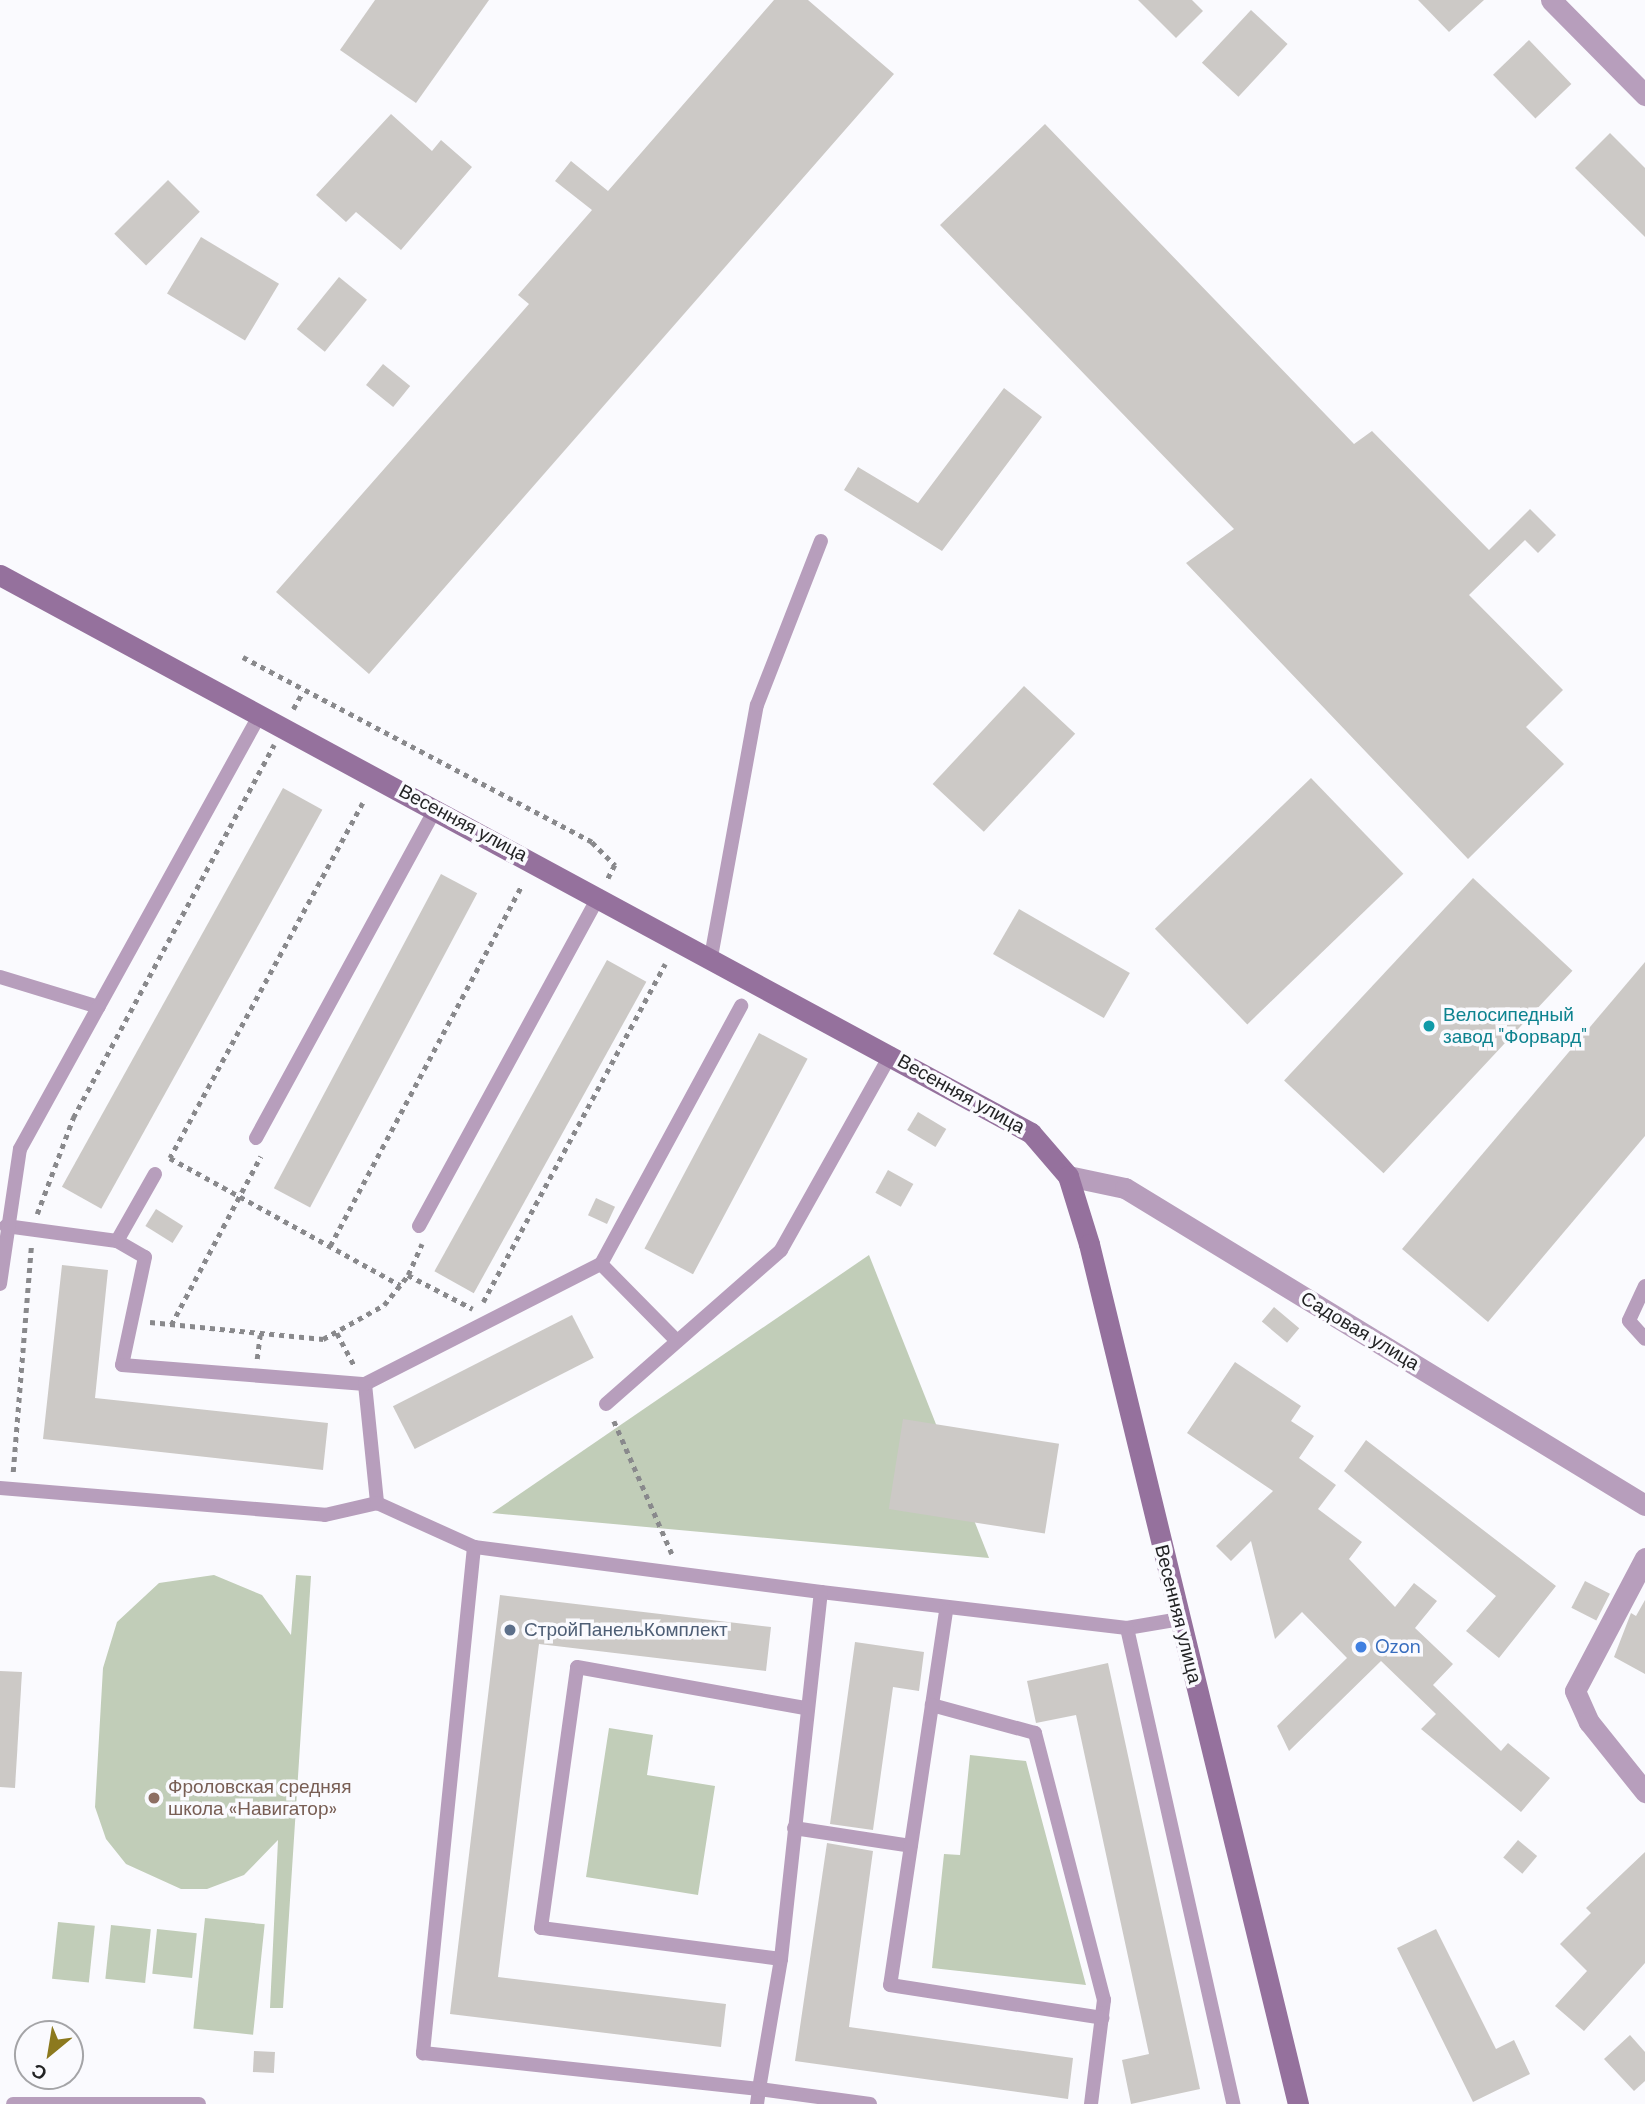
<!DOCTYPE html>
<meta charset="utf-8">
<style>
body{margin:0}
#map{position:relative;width:1645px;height:2104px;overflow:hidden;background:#fafafe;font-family:"DM Sans",sans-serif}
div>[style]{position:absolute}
.green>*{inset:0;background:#c1cdb8;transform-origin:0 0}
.building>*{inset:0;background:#ccc9c6;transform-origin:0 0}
.path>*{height:4.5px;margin-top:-2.25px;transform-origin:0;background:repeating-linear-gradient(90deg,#89898c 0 5px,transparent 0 10px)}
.lane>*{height:14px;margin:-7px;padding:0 7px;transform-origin:7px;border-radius:7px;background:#b79ebc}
.street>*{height:21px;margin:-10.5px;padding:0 10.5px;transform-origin:10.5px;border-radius:10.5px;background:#b79ebc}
.secondary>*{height:21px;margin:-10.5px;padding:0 10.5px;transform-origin:10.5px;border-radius:10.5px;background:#95719d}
.dots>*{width:19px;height:19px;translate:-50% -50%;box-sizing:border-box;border:4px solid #fafafe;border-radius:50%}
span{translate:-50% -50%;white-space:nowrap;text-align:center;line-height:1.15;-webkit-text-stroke:7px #fafafe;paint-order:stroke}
.street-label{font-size:19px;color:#222324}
.culture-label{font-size:19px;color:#0d838f}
.left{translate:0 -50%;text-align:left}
.service-label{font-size:19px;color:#4e5e75}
.shop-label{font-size:19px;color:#366cbe}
.education-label{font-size:19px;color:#785e54}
.north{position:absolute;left:14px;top:2020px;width:70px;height:70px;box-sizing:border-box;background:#fafafe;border:2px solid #a4a4a7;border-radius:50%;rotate:210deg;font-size:19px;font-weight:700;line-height:28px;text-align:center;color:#222324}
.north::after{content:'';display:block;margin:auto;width:24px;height:32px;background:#8c791e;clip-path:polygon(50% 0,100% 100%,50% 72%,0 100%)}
</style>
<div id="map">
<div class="green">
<div style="clip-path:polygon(869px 1255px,989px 1558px,492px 1513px)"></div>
<div style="clip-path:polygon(214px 1575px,262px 1595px,291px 1635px,296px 1575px,311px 1576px,283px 2008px,270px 2008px,278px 1840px,244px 1875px,207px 1889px,181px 1889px,126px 1864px,106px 1839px,95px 1807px,103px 1668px,117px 1622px,159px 1583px)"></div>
<div style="clip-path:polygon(609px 1728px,653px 1735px,647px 1775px,715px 1786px,698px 1895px,586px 1877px)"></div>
<div style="clip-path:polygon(970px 1755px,1026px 1761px,1086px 1985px,932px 1968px,944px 1854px,960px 1855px)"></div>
<div style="left:205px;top:1918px;width:60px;height:111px;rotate:6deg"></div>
<div style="left:58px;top:1922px;width:37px;height:57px;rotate:6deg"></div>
<div style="left:111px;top:1925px;width:40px;height:54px;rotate:6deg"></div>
<div style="left:157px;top:1929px;width:40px;height:45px;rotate:6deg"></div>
</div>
<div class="building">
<div style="clip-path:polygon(375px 0,489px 0,416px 103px,340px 50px)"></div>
<div style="clip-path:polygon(774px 0,808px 0,894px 74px,369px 674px,276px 592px,529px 304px,518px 295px,592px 210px,555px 181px,571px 161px,608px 191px)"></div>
<div style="clip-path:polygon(1138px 0,1192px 0,1203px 11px,1176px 38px)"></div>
<div style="clip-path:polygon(1418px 0,1484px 0,1449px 32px)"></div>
<div style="left:1251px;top:10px;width:50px;height:72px;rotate:43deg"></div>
<div style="left:1529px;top:40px;width:61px;height:50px;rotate:46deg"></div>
<div style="clip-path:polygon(391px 114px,432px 151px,441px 140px,472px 167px,401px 250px,356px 212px,346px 222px,316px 195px)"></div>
<div style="clip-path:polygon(1045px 124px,1354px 444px,1372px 431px,1489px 550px,1530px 509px,1556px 535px,1538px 553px,1525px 540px,1469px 595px,1563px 690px,1526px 727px,1564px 764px,1468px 859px,1186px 563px,1234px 529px,940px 225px)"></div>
<div style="clip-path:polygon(1610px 133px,1645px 168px,1645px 237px,1575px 168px)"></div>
<div style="left:168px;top:180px;width:45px;height:76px;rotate:45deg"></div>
<div style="left:201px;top:237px;width:91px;height:66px;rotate:31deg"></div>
<div style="left:339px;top:277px;width:36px;height:67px;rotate:39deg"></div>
<div style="left:383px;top:364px;width:35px;height:27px;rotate:39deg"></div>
<div style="clip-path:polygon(1004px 388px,1042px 417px,942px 551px,844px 490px,858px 467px,918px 503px)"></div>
<div style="left:1024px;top:686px;width:70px;height:134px;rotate:43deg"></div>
<div style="left:1311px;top:778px;width:133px;height:217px;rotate:46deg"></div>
<div style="left:283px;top:788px;width:45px;height:456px;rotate:29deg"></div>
<div style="left:441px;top:874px;width:41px;height:356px;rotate:28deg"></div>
<div style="left:1473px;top:878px;width:136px;height:277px;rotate:43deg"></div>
<div style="left:1019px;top:909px;width:128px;height:52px;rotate:30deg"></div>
<div style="left:607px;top:960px;width:45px;height:356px;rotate:29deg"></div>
<div style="clip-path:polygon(1645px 962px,1645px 1136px,1488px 1322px,1402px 1249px)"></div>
<div style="left:759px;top:1033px;width:55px;height:244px;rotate:28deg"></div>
<div style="left:918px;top:1112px;width:33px;height:21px;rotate:31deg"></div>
<div style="left:888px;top:1170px;width:29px;height:26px;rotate:29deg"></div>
<div style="left:596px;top:1198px;width:21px;height:19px;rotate:25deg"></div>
<div style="left:156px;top:1209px;width:32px;height:20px;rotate:32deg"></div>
<div style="clip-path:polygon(62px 1265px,108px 1270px,95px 1398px,328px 1423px,323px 1470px,43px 1439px)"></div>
<div style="left:1274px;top:1307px;width:33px;height:19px;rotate:40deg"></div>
<div style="left:572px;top:1315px;width:48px;height:201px;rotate:63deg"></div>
<div style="clip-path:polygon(1235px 1362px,1301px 1406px,1291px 1421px,1314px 1436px,1299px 1458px,1336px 1485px,1318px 1509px,1362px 1542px,1349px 1559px,1395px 1607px,1414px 1583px,1437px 1601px,1415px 1628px,1453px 1664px,1433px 1685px,1501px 1751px,1508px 1743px,1550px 1778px,1521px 1812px,1421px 1729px,1436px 1714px,1381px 1661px,1289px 1751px,1277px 1726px,1347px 1658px,1302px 1612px,1275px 1639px,1251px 1541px,1231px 1561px,1216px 1546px,1273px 1491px,1187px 1433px)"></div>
<div style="left:903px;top:1419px;width:158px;height:91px;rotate:9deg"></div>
<div style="clip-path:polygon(1366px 1440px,1556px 1586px,1499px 1658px,1466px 1631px,1496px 1596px,1344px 1471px)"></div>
<div style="left:1585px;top:1581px;width:28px;height:30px;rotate:27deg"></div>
<div style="clip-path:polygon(500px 1595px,771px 1627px,766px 1671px,539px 1644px,522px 1779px,498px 1977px,726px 2004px,721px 2047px,450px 2014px)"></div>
<div style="clip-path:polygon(1645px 1600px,1645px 1674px,1614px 1657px,1631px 1613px,1636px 1616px)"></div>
<div style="clip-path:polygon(855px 1642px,924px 1652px,919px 1691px,893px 1687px,873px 1830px,830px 1824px)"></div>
<div style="clip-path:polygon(1108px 1663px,1200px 2089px,1131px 2104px,1122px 2060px,1149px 2054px,1076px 1715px,1036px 1723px,1027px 1681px)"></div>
<div style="clip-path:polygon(0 1671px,22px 1672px,15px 1788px,0 1787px)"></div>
<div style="left:1518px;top:1840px;width:25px;height:23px;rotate:40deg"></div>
<div style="clip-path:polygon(827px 1843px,873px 1851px,849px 2027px,1073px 2058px,1068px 2099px,795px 2061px)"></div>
<div style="clip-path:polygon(1645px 1852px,1645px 1963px,1584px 2031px,1555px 2006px,1587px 1971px,1560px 1944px,1591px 1913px,1586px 1908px)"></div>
<div style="clip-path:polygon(1436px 1929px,1496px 2049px,1514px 2040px,1530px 2074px,1473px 2102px,1397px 1948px)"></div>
<div style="clip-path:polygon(1630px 2035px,1645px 2052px,1645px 2081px,1634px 2091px,1604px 2059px)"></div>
<div style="left:254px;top:2051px;width:21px;height:21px;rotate:3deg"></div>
</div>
<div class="path">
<div style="left:243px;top:657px;width:395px;rotate:27.9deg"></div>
<div style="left:592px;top:842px;width:33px;rotate:45deg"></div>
<div style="left:615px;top:865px;width:16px;rotate:117deg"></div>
<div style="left:293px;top:709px;width:20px;rotate:-60deg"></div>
<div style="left:363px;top:803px;width:404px;rotate:118.5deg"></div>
<div style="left:170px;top:1158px;width:263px;rotate:28.9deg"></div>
<div style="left:37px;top:1214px;width:103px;rotate:-69.4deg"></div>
<div style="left:73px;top:1118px;width:424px;rotate:-61.7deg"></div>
<div style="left:330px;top:1246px;width:407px;rotate:-62deg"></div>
<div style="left:408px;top:1275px;width:73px;rotate:27.6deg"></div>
<div style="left:483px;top:1302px;width:384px;rotate:-61.7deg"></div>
<div style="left:150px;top:1322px;width:174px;rotate:5.6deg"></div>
<div style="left:323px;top:1339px;width:70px;rotate:-29.1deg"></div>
<div style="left:384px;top:1305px;width:38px;rotate:-51deg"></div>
<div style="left:408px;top:1275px;width:34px;rotate:-66deg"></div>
<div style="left:171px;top:1325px;width:191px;rotate:-62deg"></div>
<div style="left:337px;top:1333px;width:36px;rotate:62deg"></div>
<div style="left:257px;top:1359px;width:24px;rotate:-83deg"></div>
<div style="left:614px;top:1421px;width:145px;rotate:66.4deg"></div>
<div style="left:13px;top:1472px;width:226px;rotate:-85.4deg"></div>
</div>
<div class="lane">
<div style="left:711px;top:957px;width:256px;rotate:-79.7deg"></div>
<div style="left:757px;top:705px;width:176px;rotate:-68.7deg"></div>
<div style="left:0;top:977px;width:103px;rotate:16.9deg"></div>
<div style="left:256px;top:1138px;width:376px;rotate:-61.4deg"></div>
<div style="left:6px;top:1226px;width:112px;rotate:7.7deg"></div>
<div style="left:117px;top:1241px;width:32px;rotate:30deg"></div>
<div style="left:145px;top:1257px;width:110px;rotate:102deg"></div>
<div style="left:122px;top:1365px;width:244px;rotate:4.5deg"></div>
<div style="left:365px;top:1384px;width:120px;rotate:84.2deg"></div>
<div style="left:419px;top:1226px;width:376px;rotate:-61.4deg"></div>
<div style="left:117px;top:1241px;width:77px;rotate:-60.4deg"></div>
<div style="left:601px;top:1264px;width:294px;rotate:-61.5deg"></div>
<div style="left:0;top:1284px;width:136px;rotate:-81.6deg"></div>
<div style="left:20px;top:1149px;width:498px;rotate:-61.1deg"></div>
<div style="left:1645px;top:1286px;width:38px;rotate:115deg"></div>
<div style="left:1629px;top:1321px;width:24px;rotate:48deg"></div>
<div style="left:365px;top:1384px;width:265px;rotate:-27deg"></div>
<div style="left:601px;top:1264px;width:108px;rotate:45.4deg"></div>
<div style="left:606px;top:1404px;width:233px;rotate:-41.3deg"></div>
<div style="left:781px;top:1250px;width:225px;rotate:-60.7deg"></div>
<div style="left:0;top:1488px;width:326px;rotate:4.7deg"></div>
<div style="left:325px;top:1515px;width:53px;rotate:-13deg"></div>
<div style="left:377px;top:1503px;width:107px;rotate:24.4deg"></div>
<div style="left:821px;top:1592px;width:308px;rotate:6.7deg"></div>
<div style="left:1127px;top:1628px;width:54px;rotate:-9.6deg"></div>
<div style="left:1127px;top:1628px;width:488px;rotate:77.4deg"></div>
<div style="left:932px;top:1705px;width:95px;rotate:-81.5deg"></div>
<div style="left:794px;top:1828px;width:118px;rotate:8.7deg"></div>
<div style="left:781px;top:1959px;width:242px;rotate:-172.6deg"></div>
<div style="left:541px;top:1928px;width:263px;rotate:-82.1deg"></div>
<div style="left:577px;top:1667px;width:233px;rotate:10.2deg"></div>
<div style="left:13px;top:2104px;width:186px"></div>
<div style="left:757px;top:2104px;width:15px;rotate:-82deg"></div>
<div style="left:759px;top:2089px;width:132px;rotate:-80.4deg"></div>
<div style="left:781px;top:1959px;width:369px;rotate:-83.8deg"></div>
<div style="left:821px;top:1592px;width:350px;rotate:-172.6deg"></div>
<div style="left:474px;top:1547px;width:509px;rotate:95.76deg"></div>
<div style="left:423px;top:2053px;width:338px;rotate:6.1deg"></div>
<div style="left:759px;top:2089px;width:112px;rotate:7.7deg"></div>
<div style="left:1091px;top:2104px;width:105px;rotate:-82.9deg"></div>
<div style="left:1104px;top:2000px;width:276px;rotate:-104.5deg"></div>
<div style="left:1035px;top:1733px;width:107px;rotate:-164.8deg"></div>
<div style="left:932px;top:1705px;width:283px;rotate:98.5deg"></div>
<div style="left:890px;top:1985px;width:215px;rotate:8.8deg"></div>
</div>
<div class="street">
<div style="left:1551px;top:0;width:134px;rotate:45.3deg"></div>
<div style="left:1068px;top:1176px;width:58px;rotate:11.9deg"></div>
<div style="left:1125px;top:1188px;width:609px;rotate:31.37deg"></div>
<div style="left:1645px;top:1558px;width:150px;rotate:117.8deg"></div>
<div style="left:1575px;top:1691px;width:34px;rotate:66deg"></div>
<div style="left:1589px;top:1722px;width:90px;rotate:51.3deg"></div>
</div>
<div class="secondary">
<div style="left:0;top:575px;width:1172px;rotate:28.42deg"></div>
<div style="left:1031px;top:1133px;width:57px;rotate:49.3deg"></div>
<div style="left:1068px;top:1176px;width:71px;rotate:72.8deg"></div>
<div style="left:1089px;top:1244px;width:885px;rotate:76.34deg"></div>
</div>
<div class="dots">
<div style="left:1429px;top:1026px;background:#0f9aa8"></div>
<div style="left:510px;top:1630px;background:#5c6f8a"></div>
<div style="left:1361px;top:1647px;background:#3f7fe0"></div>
<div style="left:154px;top:1798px;background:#8d6e63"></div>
</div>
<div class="street-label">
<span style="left:463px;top:823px;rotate:28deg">Весенняя улица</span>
<span style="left:961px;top:1094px;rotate:29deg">Весенняя улица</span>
<span style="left:1360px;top:1331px;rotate:31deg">Садовая улица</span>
<span style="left:1178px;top:1614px;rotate:76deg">Весенняя улица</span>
</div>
<div class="culture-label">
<span class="left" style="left:1443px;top:1026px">Велосипедный<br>завод "Форвард"</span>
</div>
<div class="service-label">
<span class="left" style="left:524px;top:1630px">СтройПанельКомплект</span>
</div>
<div class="shop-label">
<span class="left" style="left:1375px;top:1647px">Ozon</span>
</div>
<div class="education-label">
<span class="left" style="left:168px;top:1798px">Фроловская средняя<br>школа «Навигатор»</span>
</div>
<div class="north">С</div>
</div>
